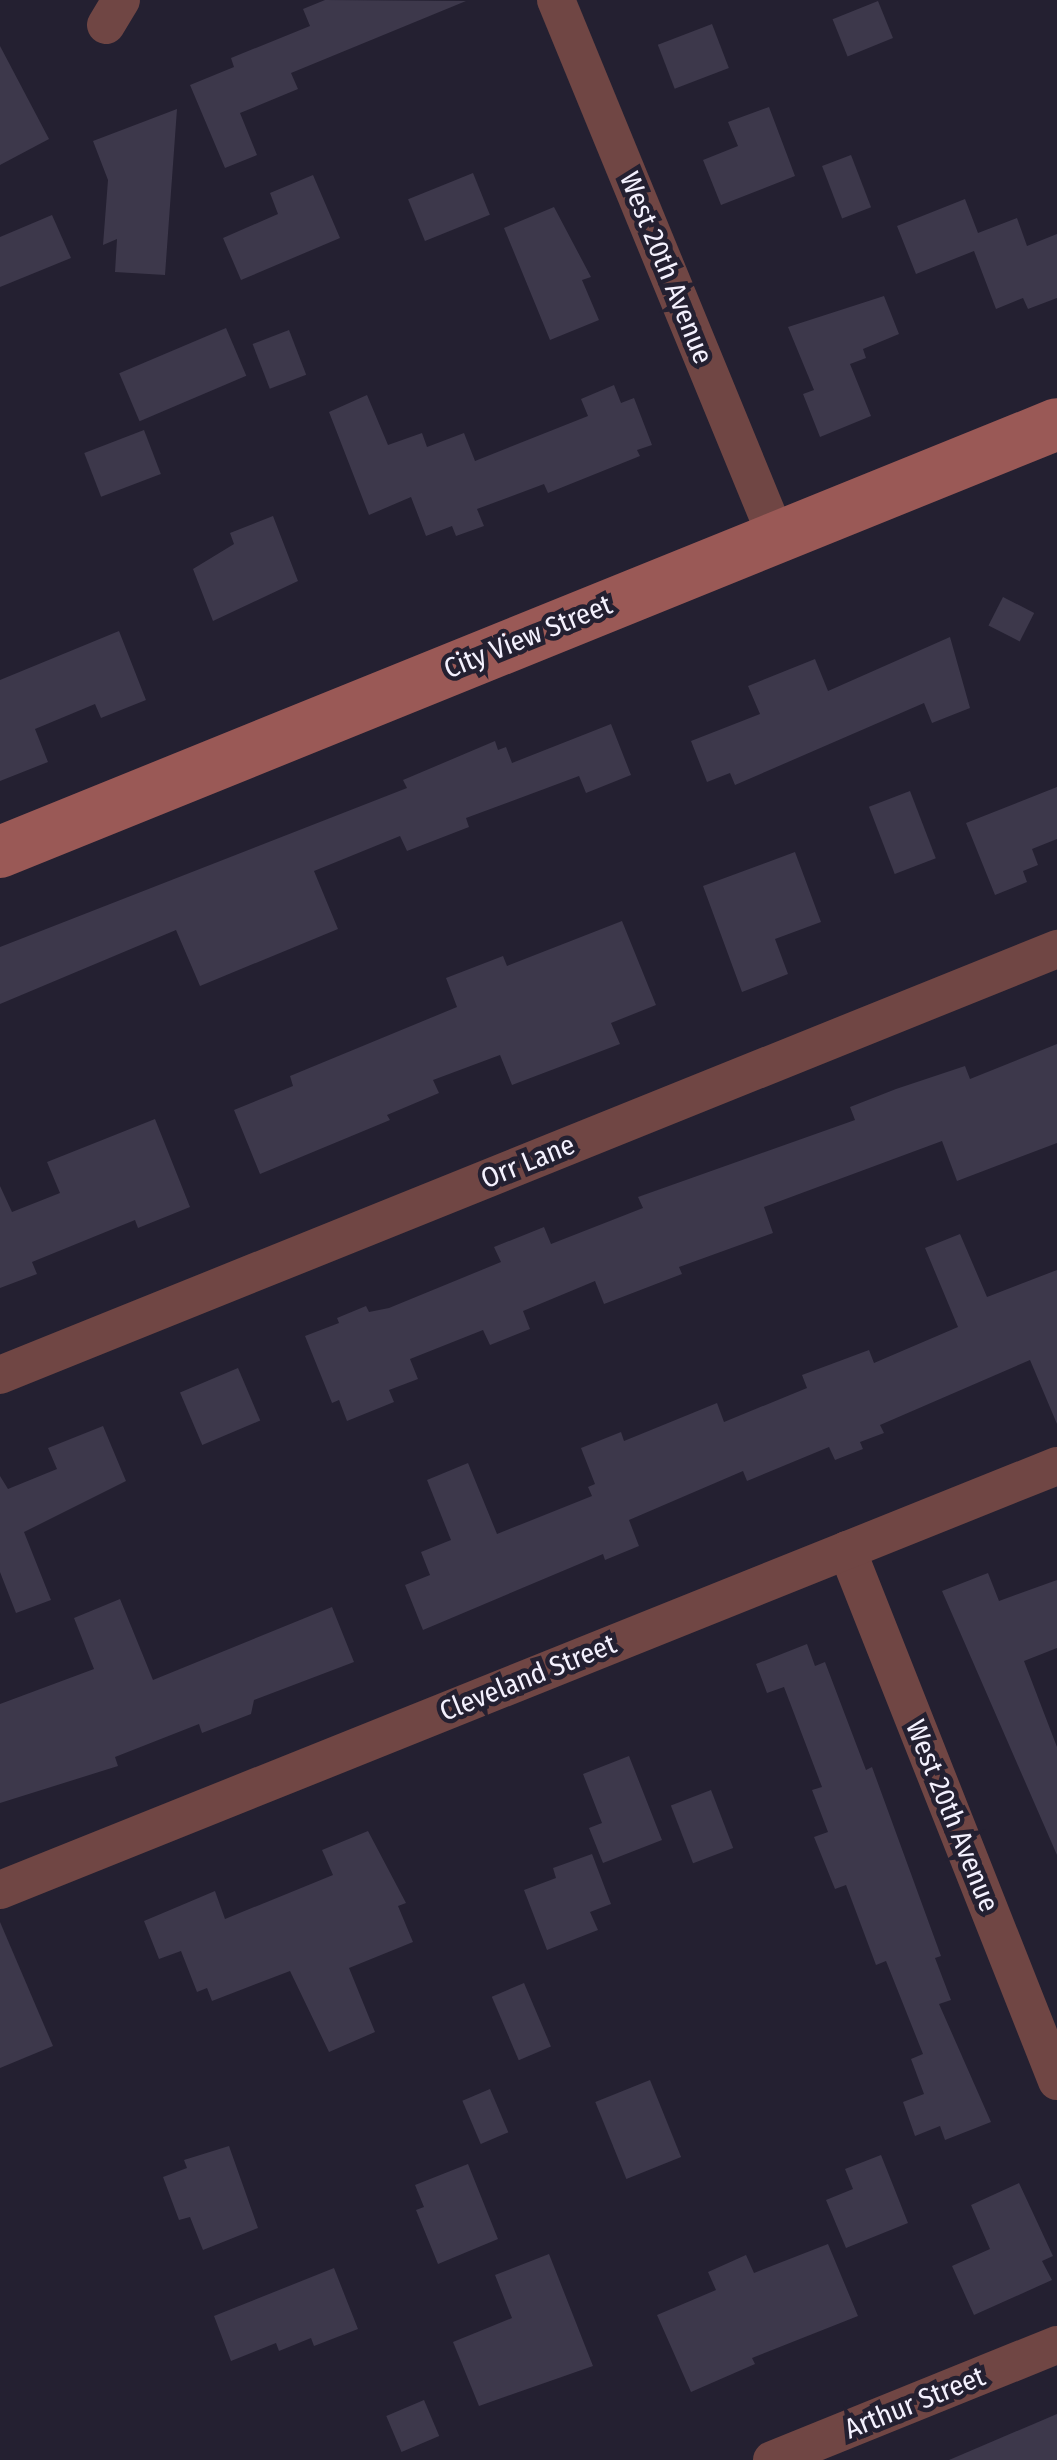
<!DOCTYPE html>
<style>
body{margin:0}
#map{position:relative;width:1057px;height:2460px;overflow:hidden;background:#242031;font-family:"Fira Sans Condensed",sans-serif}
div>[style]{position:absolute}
.building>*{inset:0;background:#3d384b;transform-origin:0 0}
.street>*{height:38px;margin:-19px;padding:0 19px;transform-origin:19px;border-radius:19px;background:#704644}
.secondary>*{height:52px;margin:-26px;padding:0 26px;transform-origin:26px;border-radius:26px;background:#9a5956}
span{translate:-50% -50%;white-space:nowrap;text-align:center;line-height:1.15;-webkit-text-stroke:9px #242031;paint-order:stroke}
.street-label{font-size:28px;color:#f4f1fe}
</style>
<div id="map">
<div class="building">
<div style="clip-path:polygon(325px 0,466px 1px,291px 73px,298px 89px,240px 113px,257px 155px,225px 168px,190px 85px,234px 67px,231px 58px,310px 26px,303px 9px)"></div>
<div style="left:878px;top:1px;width:40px;height:49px;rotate:68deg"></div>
<div style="left:712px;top:24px;width:47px;height:58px;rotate:69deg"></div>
<div style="clip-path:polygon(0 46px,49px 139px,0 165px)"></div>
<div style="clip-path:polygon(769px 107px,795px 176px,721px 205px,703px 160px,738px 146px,728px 122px)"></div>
<div style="clip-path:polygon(177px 109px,165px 275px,115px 272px,117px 239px,103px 245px,108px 180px,93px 141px)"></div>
<div style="left:851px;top:155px;width:56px;height:31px;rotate:69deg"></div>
<div style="left:473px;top:173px;width:45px;height:70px;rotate:68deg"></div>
<div style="clip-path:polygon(313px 175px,340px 238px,241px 280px,223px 238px,278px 214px,270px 193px)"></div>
<div style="clip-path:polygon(965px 199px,978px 233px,1017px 218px,1027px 246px,1057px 234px,1057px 298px,1028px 309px,1023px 298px,996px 309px,974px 251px,916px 274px,897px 226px)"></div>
<div style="clip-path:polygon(554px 207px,591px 277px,582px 280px,599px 320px,550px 340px,504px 228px)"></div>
<div style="clip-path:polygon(52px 215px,71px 258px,0 287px,0 237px)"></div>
<div style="clip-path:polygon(884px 296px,899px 334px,863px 349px,866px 358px,850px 364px,871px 416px,820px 437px,803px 394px,814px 390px,788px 327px)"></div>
<div style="left:226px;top:328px;width:52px;height:116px;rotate:67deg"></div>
<div style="left:289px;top:330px;width:48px;height:39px;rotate:69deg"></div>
<div style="clip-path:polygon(614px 385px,621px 403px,634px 398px,652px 445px,637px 450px,640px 456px,548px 493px,544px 484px,477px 509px,484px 526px,456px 536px,452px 526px,426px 536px,411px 497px,369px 515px,329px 412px,367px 395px,388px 445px,422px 433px,427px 447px,464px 433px,475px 461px,588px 416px,581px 399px)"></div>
<div style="left:144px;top:430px;width:47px;height:64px;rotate:69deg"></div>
<div style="clip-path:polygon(273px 516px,298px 581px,213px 621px,193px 569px,234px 544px,230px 533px)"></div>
<div style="left:1003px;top:597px;width:35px;height:32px;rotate:27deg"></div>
<div style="clip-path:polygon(119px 631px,146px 700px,101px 718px,95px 704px,35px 729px,48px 762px,0 781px,0 680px)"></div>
<div style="clip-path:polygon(950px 637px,970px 708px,932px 723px,924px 703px,735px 785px,730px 773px,707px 782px,691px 741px,760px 714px,748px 686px,815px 659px,828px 691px)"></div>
<div style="clip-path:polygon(611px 724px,631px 775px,586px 793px,579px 776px,466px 818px,469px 827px,407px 851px,400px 836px,314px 871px,338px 929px,200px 986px,176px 930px,0 1004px,0 947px,407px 788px,403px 780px,495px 741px,498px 750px,506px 747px,512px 763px)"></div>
<div style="clip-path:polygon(1057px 787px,1057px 839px,1032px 849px,1038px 865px,1023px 871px,1027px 882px,995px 895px,966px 823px)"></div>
<div style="left:910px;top:791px;width:72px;height:44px;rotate:69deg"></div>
<div style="clip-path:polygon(795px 852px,821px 922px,775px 939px,788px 974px,742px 992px,703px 886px)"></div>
<div style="clip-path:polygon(622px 921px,656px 1005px,611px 1023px,620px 1044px,512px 1085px,500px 1055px,433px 1080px,439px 1093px,387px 1115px,390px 1120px,260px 1174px,234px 1110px,293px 1086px,290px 1076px,457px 1007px,446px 978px,503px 956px,507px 966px)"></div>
<div style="clip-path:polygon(1057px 1044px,1057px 1143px,957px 1181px,942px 1141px,764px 1207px,773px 1233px,679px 1267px,682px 1274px,604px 1304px,595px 1281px,523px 1311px,530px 1329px,490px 1345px,483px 1330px,410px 1359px,418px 1379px,389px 1390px,394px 1402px,347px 1421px,339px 1400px,332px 1403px,305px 1336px,339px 1323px,337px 1318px,366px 1306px,369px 1312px,389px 1308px,501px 1262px,494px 1247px,544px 1227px,551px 1244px,643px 1208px,638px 1197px,855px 1120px,850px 1107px,896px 1089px,965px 1066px,970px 1079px)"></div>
<div style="clip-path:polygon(155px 1119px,190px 1207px,138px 1228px,135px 1220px,32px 1262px,37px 1274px,0 1288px,0 1186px,12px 1212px,60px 1193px,47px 1162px)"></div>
<div style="clip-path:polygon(960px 1234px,987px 1297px,1057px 1270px,1057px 1424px,1030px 1360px,880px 1425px,884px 1433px,860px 1442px,863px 1449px,835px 1460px,829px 1447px,747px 1481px,743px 1471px,629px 1520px,639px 1546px,605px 1560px,603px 1554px,423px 1630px,405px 1585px,430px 1575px,421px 1552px,451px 1540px,427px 1480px,468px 1463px,497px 1534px,592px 1496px,588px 1487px,595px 1484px,581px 1448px,621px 1432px,624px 1441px,717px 1403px,724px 1422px,807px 1388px,802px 1375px,869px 1350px,874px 1363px,958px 1327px,925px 1248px)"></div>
<div style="left:238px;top:1368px;width:57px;height:63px;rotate:67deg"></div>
<div style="clip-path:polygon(103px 1426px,126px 1481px,24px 1532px,51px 1600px,16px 1613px,0 1572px,0 1476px,8px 1489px,57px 1469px,48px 1448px)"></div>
<div style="clip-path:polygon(988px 1573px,999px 1601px,1057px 1580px,1057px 1648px,1024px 1661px,1057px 1747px,1057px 1855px,942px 1591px)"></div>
<div style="clip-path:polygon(120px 1599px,153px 1680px,332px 1607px,354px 1662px,254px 1700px,251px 1714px,202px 1733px,199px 1724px,115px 1757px,118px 1766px,0 1803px,0 1704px,94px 1669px,74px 1618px)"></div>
<div style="clip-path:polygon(807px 1644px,815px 1666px,825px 1662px,866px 1770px,872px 1767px,941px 1956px,935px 1958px,951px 2000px,939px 2004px,991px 2122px,945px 2140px,940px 2126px,915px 2136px,903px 2102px,924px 2094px,911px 2059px,923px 2054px,886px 1961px,876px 1965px,846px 1885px,835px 1889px,814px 1837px,828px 1832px,812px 1790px,822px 1787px,784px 1687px,767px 1693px,756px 1664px)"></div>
<div style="clip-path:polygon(629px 1756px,662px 1840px,603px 1863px,589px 1828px,602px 1823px,583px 1774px)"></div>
<div style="left:711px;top:1790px;width:62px;height:43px;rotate:69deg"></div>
<div style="clip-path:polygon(368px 1831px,406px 1903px,398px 1906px,413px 1942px,349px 1968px,375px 2032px,329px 2052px,290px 1971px,212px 2001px,207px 1988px,197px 1992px,181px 1951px,159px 1959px,144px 1921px,215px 1891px,225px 1919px,333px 1875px,322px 1850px)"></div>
<div style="clip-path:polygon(592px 1854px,611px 1904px,590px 1912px,598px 1930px,547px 1950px,524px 1890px,556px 1878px,553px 1868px)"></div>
<div style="clip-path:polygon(0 1922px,53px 2046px,0 2068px)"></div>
<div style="left:524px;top:1983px;width:69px;height:35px;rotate:67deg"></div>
<div style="left:650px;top:2080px;width:83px;height:59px;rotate:68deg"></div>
<div style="left:490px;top:2089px;width:47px;height:30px;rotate:67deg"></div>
<div style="clip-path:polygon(229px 2146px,258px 2228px,203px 2250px,190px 2217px,179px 2220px,163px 2177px,187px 2168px,184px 2160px)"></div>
<div style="clip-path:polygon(881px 2155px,908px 2223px,846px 2248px,826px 2200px,853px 2189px,845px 2169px)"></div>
<div style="clip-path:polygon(468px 2164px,498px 2239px,438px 2264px,416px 2210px,424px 2207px,415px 2185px)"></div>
<div style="clip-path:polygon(1019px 2183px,1053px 2256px,1042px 2261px,1052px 2280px,974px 2315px,952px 2266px,990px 2249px,971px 2205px)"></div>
<div style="clip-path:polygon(828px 2244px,858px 2316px,752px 2358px,755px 2364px,691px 2392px,657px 2315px,716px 2290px,708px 2272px,746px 2255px,754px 2273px)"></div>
<div style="clip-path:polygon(549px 2254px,593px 2366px,479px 2406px,453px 2342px,512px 2318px,495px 2275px)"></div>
<div style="clip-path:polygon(334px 2268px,358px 2329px,314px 2346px,311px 2338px,279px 2351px,276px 2343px,231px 2361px,214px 2316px)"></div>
<div style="left:424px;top:2400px;width:39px;height:41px;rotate:67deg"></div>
<div style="clip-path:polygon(1057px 2414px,1057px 2460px,949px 2460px)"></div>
</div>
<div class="street">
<div style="left:556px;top:0;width:579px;rotate:67.68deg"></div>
<div style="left:106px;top:25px;width:29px;rotate:-59deg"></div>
<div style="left:0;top:1375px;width:1140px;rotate:-21.95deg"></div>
<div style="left:847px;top:1550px;width:571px;rotate:68.42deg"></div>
<div style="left:0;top:1890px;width:1139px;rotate:-21.86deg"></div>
<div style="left:772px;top:2460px;width:307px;rotate:-22deg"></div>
</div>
<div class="secondary">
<div style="left:0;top:852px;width:1140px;rotate:-22.04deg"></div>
</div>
<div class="street-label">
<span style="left:666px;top:268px;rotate:68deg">West 20th Avenue</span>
<span style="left:528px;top:637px;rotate:-22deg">City View Street</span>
<span style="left:528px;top:1162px;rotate:-22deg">Orr Lane</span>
<span style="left:528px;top:1678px;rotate:-22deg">Cleveland Street</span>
<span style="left:952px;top:1816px;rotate:68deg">West 20th Avenue</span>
<span style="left:915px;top:2403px;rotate:-22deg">Arthur Street</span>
</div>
</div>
